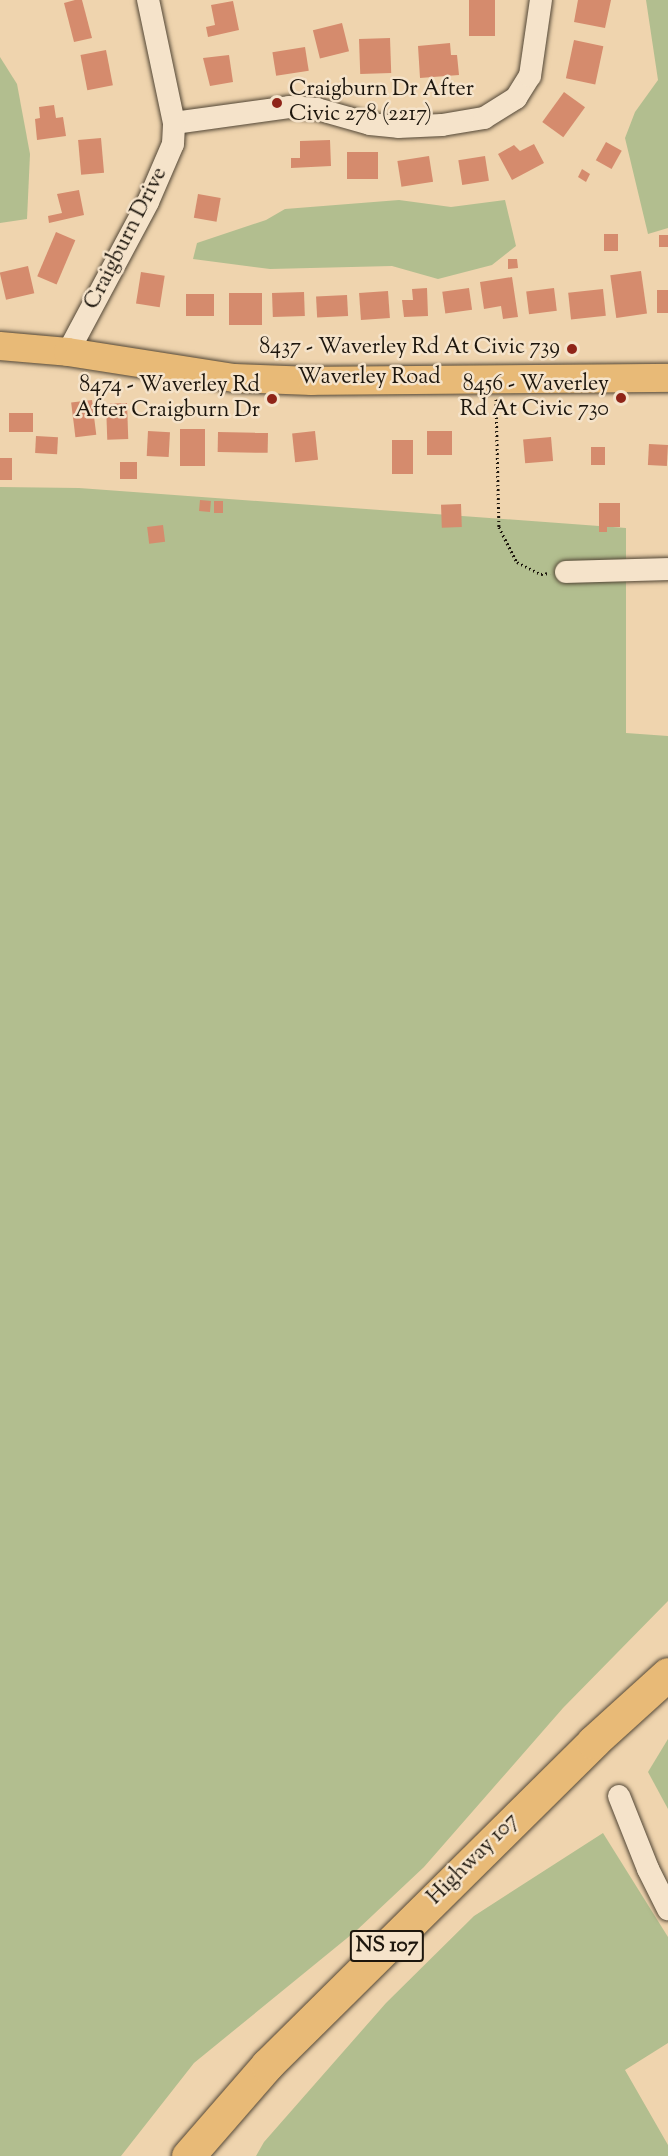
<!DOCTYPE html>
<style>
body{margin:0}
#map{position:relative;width:668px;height:2156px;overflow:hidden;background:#efd4ae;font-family:"Sorts Mill Goudy",serif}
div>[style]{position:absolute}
.green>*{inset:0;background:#b2be8f}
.building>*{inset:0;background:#d58b6d;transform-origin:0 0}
.path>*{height:3px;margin-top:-1.5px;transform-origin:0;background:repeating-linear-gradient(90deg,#1d160d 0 1.5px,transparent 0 4.5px)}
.roads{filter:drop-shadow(0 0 2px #524635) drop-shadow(0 0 2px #524635)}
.minor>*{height:22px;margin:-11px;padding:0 11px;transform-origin:11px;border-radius:11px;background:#f5e3ca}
.major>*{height:28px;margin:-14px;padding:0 14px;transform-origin:14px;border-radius:14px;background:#e8ba77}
.highway>*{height:33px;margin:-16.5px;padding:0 16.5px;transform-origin:16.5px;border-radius:16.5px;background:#e8ba77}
.dots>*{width:16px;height:16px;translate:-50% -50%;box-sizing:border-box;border:3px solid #f5e3ca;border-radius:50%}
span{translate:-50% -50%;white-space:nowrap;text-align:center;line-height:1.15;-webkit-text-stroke:5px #f5e3ca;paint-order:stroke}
.shield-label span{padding:2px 4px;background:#f5e3ca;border:2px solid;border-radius:4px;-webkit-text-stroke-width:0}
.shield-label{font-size:21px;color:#1d160d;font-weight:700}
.poi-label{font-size:22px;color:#1d160d}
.left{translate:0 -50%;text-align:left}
.right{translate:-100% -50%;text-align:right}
.street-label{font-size:22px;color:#1d160d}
</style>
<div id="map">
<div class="green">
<div style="clip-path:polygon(646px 0,668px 0,668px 228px,648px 234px,625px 138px,635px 112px,658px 80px)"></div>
<div style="clip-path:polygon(0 57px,17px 84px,30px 154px,27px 219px,0 223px)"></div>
<div style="clip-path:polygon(399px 200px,451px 207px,505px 200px,516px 246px,492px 265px,438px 279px,392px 266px,270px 269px,193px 259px,197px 243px,266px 220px,285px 209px)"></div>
<div style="clip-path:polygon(0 487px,79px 488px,626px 528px,626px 733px,668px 736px,668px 1601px,563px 1708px,424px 1867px,357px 1930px,194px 2063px,121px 2156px,0 2156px)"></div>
<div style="clip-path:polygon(668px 1739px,668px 1809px,648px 1772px)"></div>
<div style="clip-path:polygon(603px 1833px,668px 1937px,668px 2043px,625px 2070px,668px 2145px,668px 2156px,256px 2156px,264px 2142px,386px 2003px,474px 1916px)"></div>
</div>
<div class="building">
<div style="clip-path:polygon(75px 0,82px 0,92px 38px,74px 42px,64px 3px)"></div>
<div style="left:469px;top:0;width:26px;height:36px"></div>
<div style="clip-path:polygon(578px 0,611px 0,605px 28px,574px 22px)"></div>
<div style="clip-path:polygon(233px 1px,239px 30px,208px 37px,206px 27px,215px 25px,211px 5px)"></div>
<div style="left:342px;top:23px;width:29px;height:30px;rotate:76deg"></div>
<div style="left:390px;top:38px;width:35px;height:31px;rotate:88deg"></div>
<div style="left:574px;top:40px;width:30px;height:39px;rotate:12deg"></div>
<div style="clip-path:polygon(450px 43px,451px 55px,457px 55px,459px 75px,420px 78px,418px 46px)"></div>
<div style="left:305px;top:47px;width:24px;height:33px;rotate:81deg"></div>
<div style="left:106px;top:50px;width:36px;height:26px;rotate:79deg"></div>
<div style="clip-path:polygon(229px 55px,233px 82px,210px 86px,203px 58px)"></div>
<div style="left:564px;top:92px;width:26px;height:37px;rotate:36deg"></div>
<div style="clip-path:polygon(54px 105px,56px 118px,63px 117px,66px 136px,37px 140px,35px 119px,40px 118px,39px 107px)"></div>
<div style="left:101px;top:138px;width:35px;height:23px;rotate:85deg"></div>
<div style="clip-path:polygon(330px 140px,331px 166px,291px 168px,291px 158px,300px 158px,300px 141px)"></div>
<div style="left:606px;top:142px;width:18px;height:21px;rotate:29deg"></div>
<div style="clip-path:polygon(534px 144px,544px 163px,512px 180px,498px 154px,514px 145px,520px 151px)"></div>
<div style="left:347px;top:152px;width:31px;height:27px"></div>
<div style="left:429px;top:156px;width:26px;height:32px;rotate:81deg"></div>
<div style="left:485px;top:156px;width:25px;height:27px;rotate:81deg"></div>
<div style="clip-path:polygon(582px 169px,590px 174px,586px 182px,578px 177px)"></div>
<div style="clip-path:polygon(79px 190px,84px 215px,49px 223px,48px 216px,62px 213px,57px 194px)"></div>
<div style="left:198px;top:194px;width:23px;height:24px;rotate:10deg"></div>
<div style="left:56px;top:232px;width:21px;height:48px;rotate:23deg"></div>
<div style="left:604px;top:234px;width:14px;height:17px"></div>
<div style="left:659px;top:235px;width:9px;height:12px"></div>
<div style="clip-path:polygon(508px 259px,517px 259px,518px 268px,508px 269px)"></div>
<div style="left:28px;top:266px;width:28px;height:29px;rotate:77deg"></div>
<div style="left:641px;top:271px;width:43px;height:31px;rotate:82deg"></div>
<div style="left:141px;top:272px;width:24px;height:32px;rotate:9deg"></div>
<div style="clip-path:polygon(512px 277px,518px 317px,503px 319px,501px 306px,484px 309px,480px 282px)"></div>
<div style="clip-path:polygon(427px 288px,428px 316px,404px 317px,402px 300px,413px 300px,412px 289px)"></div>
<div style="left:469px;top:288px;width:22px;height:27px;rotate:82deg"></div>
<div style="left:554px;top:288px;width:23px;height:28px;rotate:83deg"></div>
<div style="left:603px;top:289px;width:27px;height:35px;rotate:84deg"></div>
<div style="left:668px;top:290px;width:23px;height:11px;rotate:90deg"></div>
<div style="left:388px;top:291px;width:27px;height:29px;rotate:86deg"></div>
<div style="left:304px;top:292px;width:24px;height:32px;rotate:88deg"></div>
<div style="left:229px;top:293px;width:33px;height:32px"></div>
<div style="left:186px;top:294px;width:28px;height:22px"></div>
<div style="left:347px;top:295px;width:21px;height:31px;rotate:87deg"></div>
<div style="left:92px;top:400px;width:35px;height:21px;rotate:83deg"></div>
<div style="left:127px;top:403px;width:36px;height:21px;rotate:88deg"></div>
<div style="left:33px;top:413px;width:19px;height:24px;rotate:90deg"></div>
<div style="left:180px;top:429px;width:25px;height:37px"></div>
<div style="left:148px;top:431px;width:22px;height:25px;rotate:3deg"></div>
<div style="left:315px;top:431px;width:29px;height:23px;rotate:84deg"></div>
<div style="left:427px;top:431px;width:25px;height:24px"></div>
<div style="left:218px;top:432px;width:50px;height:20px;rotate:1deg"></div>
<div style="left:36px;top:436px;width:22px;height:17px;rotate:3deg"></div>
<div style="left:551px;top:437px;width:24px;height:28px;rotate:85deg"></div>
<div style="left:392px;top:440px;width:21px;height:34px"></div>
<div style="left:649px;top:444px;width:19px;height:21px;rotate:3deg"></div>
<div style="left:591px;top:447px;width:14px;height:18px"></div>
<div style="left:0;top:458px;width:12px;height:22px"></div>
<div style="left:120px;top:462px;width:17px;height:17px"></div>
<div style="left:200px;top:500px;width:11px;height:11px;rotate:5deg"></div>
<div style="left:214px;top:501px;width:9px;height:12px"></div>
<div style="clip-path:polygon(599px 503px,620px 503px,620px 527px,607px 527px,607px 532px,599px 532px)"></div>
<div style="left:461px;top:504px;width:23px;height:20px;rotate:88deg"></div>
<div style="left:163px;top:525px;width:17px;height:16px;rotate:83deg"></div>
</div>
<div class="path">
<div style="left:496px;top:399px;width:128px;rotate:88.7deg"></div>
<div style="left:499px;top:527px;width:39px;rotate:63deg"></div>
<div style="left:517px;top:562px;width:27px;rotate:27deg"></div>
<div style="left:541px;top:574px;width:9px;rotate:-6deg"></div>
</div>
<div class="roads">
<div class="minor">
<div style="left:174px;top:123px;width:116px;rotate:-7.9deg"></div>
<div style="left:289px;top:107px;width:28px;rotate:4deg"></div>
<div style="left:317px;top:109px;width:55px;rotate:15.8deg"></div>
<div style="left:370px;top:124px;width:28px;rotate:6deg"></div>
<div style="left:398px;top:127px;width:44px;rotate:-2.6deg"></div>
<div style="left:442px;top:125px;width:43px;rotate:-9.5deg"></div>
<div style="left:484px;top:118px;width:38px;rotate:-32deg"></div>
<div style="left:516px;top:98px;width:26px;rotate:-58deg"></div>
<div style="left:530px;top:76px;width:77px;rotate:-81.8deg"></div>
<div style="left:68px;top:352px;width:170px;rotate:-61.9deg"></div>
<div style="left:148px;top:202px;width:63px;rotate:-66.7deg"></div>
<div style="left:173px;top:144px;width:21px;rotate:-87deg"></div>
<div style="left:174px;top:123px;width:126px;rotate:-101.9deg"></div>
<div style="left:566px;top:572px;width:102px;rotate:-1.7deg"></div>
<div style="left:619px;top:1796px;width:79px;rotate:68.3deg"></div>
<div style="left:648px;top:1869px;width:45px;rotate:63.4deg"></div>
</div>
<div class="major">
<div style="left:0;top:346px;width:68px;rotate:5deg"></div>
<div style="left:68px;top:352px;width:168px;rotate:8.9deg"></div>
<div style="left:234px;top:378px;width:78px;rotate:2.2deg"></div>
<div style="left:312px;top:381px;width:356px;rotate:-0.5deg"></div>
</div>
<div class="highway">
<div style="left:188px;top:2156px;width:121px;rotate:-49deg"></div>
<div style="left:267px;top:2065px;width:459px;rotate:-44.7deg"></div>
<div style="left:593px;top:1742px;width:101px;rotate:-42.2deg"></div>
</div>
</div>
<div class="dots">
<div style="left:277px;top:103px;background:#8f2418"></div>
<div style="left:572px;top:349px;background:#8f2418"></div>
<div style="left:621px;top:398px;background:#8f2418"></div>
<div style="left:272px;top:399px;background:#8f2418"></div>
</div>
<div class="shield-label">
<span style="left:387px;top:1946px">NS 107</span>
</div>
<div class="poi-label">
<span class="left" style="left:289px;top:103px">Craigburn Dr After<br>Civic 278 (2217)</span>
<span class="right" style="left:560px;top:349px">8437 - Waverley Rd At Civic 739</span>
<span class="right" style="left:609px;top:398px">8456 - Waverley<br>Rd At Civic 730</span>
<span class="right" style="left:260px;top:399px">8474 - Waverley Rd<br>After Craigburn Dr</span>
</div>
<div class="street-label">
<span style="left:127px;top:239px;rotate:-63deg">Craigburn Drive</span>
<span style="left:369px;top:379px">Waverley Road</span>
<span style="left:474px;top:1860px;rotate:-45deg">Highway 107</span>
</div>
</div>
